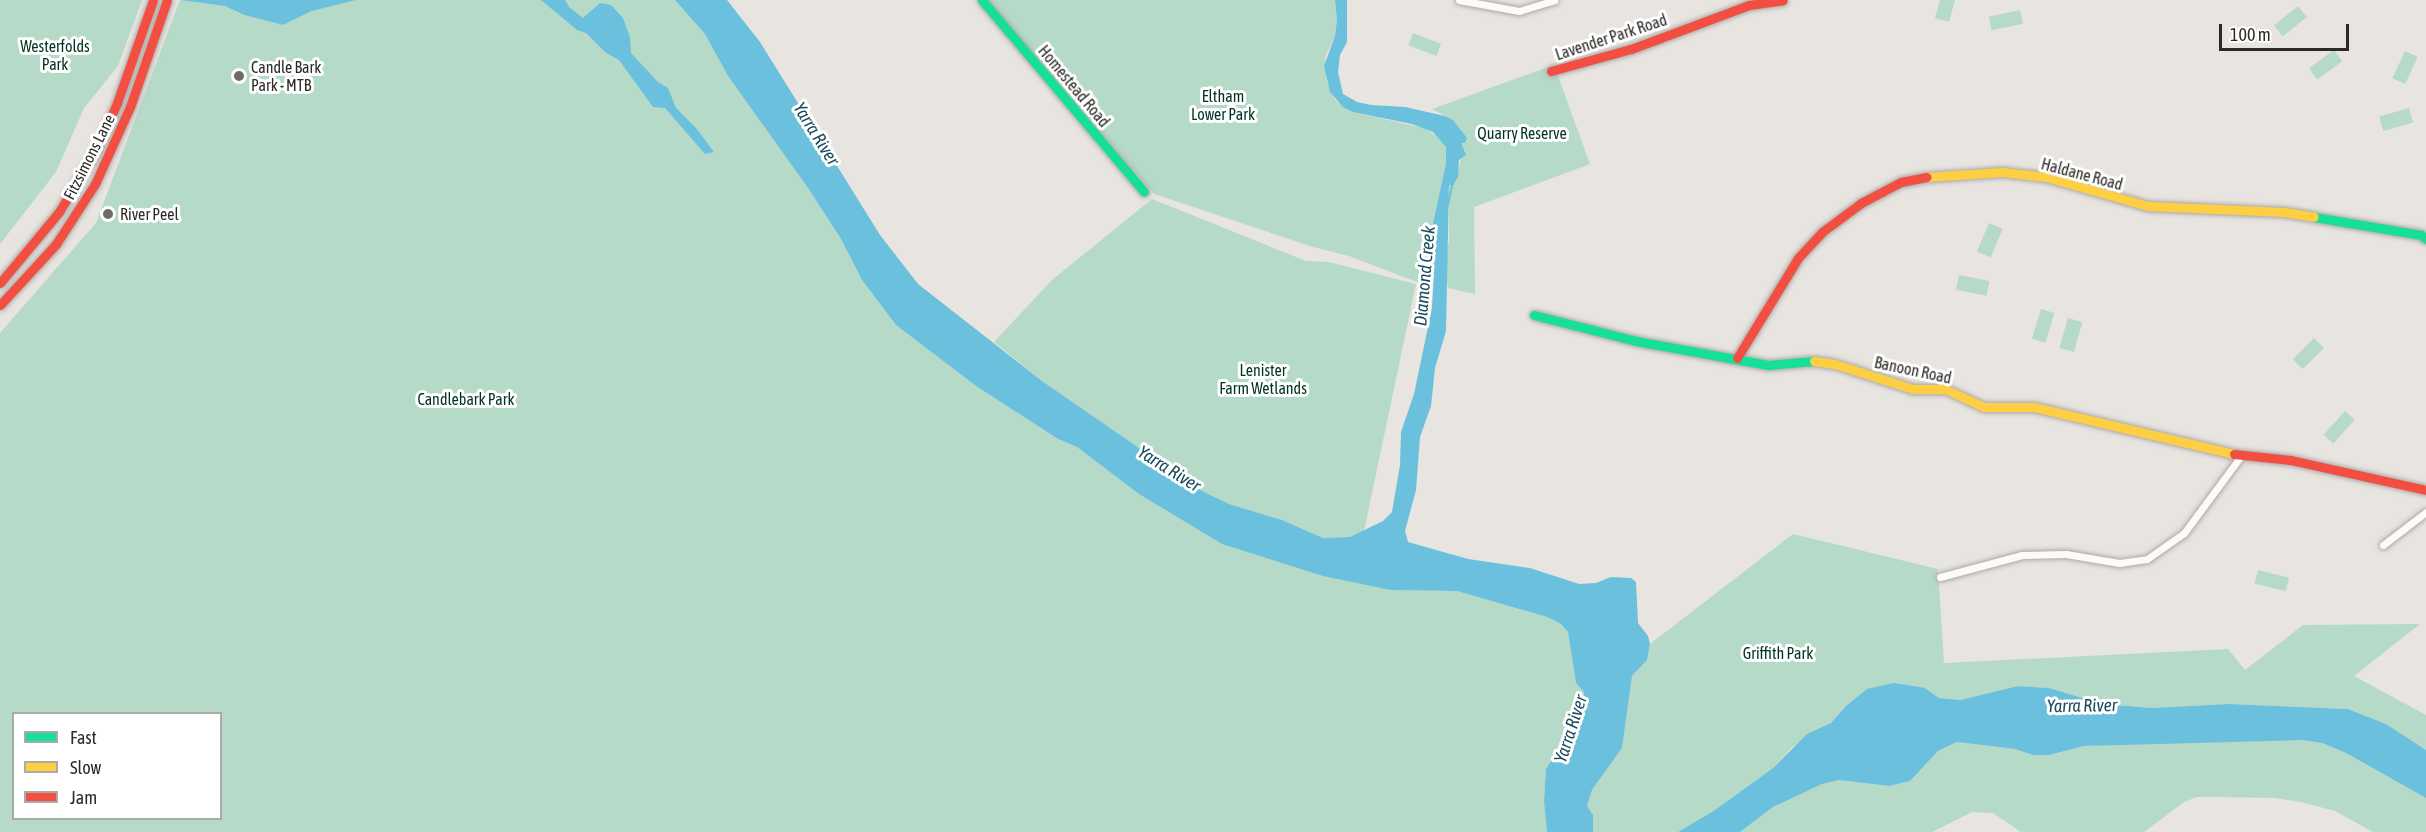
<!DOCTYPE html>
<style>
body{margin:0}
#map{position:relative;width:2426px;height:832px;overflow:hidden;background:#e8e4e0;font-family:"Asap Condensed",sans-serif}
div>[style]{position:absolute}
.green>*{inset:0;background:#b5dac7;transform-origin:0 0}
.water>*{inset:0;background:#6ac0dd}
.stream>*{height:2px;margin:-1px;padding:0 1px;transform-origin:1px;border-radius:1px;background:#6ac0dd}
.roads{filter:drop-shadow(0 0 2px #adaaa7) drop-shadow(0 0 2px #adaaa7)}
.street>*{height:7px;margin:-3.5px;padding:0 3.5px;transform-origin:3.5px;border-radius:3.5px;background:#fcfbfa}
.fast>*{height:9px;margin:-4.5px;padding:0 4.5px;transform-origin:4.5px;border-radius:4.5px;background:#16e098}
.slow>*{height:9px;margin:-4.5px;padding:0 4.5px;transform-origin:4.5px;border-radius:4.5px;background:#ffcf43}
.jam>*{height:9px;margin:-4.5px;padding:0 4.5px;transform-origin:4.5px;border-radius:4.5px;background:#f24e42}
.dots>*{width:16px;height:16px;translate:-50% -50%;box-sizing:border-box;border:3px solid #fff;border-radius:50%}
span{translate:-50% -50%;white-space:nowrap;text-align:center;line-height:1.15;-webkit-text-stroke:6px #fff;paint-order:stroke}
.street-label{font-size:16px;color:#2c2a27}
.park-label{font-size:16px;color:#032}
.poi-label{font-size:16px;color:#2c2a27}
.left{translate:0 -50%;text-align:left}
.water-label{font-size:18px;color:#194b5e;font-style:italic}
.legend{position:absolute;left:12px;top:712px;width:210px;height:108px;box-sizing:border-box;background:#fff;border:2px solid #abaaa9;margin:0;padding:8px 10px;list-style:none;font-size:18px;color:#2c2a27}
.legend li{display:flex;align-items:center;gap:12px;height:30px}
.legend b{width:30px;border:2px solid #abaaa9}
.scale{position:absolute;left:2219px;top:24px;width:130px;height:27px;box-sizing:border-box;border:3px solid #2c2a27;border-top:0;padding-left:8px;font-size:18px;line-height:21px;white-space:nowrap;color:#2c2a27;-webkit-text-stroke:4px #fff;paint-order:stroke}
</style>
<div id="map">
<div class="green">
<div style="clip-path:polygon(0 0,142px 0,118px 66px,84px 108px,56px 172px,0 244px)"></div>
<div style="clip-path:polygon(evenodd,180px 0,225px 6px,244px 15px,283px 25px,312px 11px,356px 0,675px 0,705px 34px,728px 76px,808px 188px,841px 239px,862px 280px,896px 325px,976px 386px,1058px 439px,1077px 447px,1139px 494px,1222px 544px,1391px 590px,1457px 591px,1547px 617px,1561px 624px,1568px 632px,1576px 683px,1584px 692px,1585px 707px,1546px 769px,1544px 802px,1547px 832px,0 832px,0 333px,96px 223px,180px 0,14px 714px,220px 714px,220px 818px,14px 818px,14px 714px)"></div>
<div style="clip-path:polygon(986px 0,1335px 0,1337px 20px,1335px 36px,1325px 57px,1327px 82px,1335px 100px,1353px 112px,1424px 128px,1442px 139px,1446px 147px,1446px 164px,1435px 225px,1434px 272px,1430px 287px,1349px 256px,1313px 247px,1154px 194px)"></div>
<div style="clip-path:polygon(1940px 0,1955px 0,1949px 22px,1935px 18px)"></div>
<div style="left:2298px;top:6px;width:14px;height:31px;rotate:51deg"></div>
<div style="left:2020px;top:10px;width:14px;height:32px;rotate:78deg"></div>
<div style="left:1413px;top:33px;width:30px;height:13px;rotate:21deg"></div>
<div style="left:2334px;top:50px;width:14px;height:31px;rotate:54deg"></div>
<div style="left:2405px;top:51px;width:14px;height:30px;rotate:25deg"></div>
<div style="clip-path:polygon(1554px 65px,1590px 164px,1474px 207px,1475px 294px,1448px 288px,1445px 261px,1449px 241px,1449px 185px,1459px 167px,1463px 151px,1453px 120px,1432px 109px)"></div>
<div style="left:2409px;top:108px;width:15px;height:31px;rotate:74deg"></div>
<div style="clip-path:polygon(1152px 199px,1306px 261px,1329px 262px,1416px 284px,1364px 531px,1350px 537px,1323px 538px,1282px 520px,1229px 504px,1200px 490px,1042px 381px,994px 342px,1052px 280px)"></div>
<div style="left:1989px;top:223px;width:15px;height:31px;rotate:23deg"></div>
<div style="left:1959px;top:275px;width:31px;height:15px;rotate:11deg"></div>
<div style="left:2041px;top:309px;width:14px;height:31px;rotate:17deg"></div>
<div style="left:2068px;top:318px;width:15px;height:31px;rotate:16deg"></div>
<div style="left:2314px;top:338px;width:14px;height:30px;rotate:45deg"></div>
<div style="left:2345px;top:411px;width:13px;height:32px;rotate:42deg"></div>
<div style="clip-path:polygon(1793px 534px,1938px 569px,1944px 663px,2228px 649px,2245px 670px,2303px 625px,2420px 624px,2354px 676px,2426px 715px,2426px 750px,2386px 724px,2348px 709px,2229px 704px,2152px 708px,2103px 704px,2049px 688px,2018px 686px,1960px 700px,1939px 698px,1925px 688px,1846px 706px,1831px 723px,1792px 747px,1773px 768px,1715px 810px,1678px 832px,1593px 832px,1587px 806px,1592px 790px,1622px 748px,1632px 676px,1647px 660px,1650px 644px)"></div>
<div style="left:2258px;top:570px;width:32px;height:14px;rotate:14deg"></div>
<div style="clip-path:polygon(2218px 740px,2302px 740px,2322px 743px,2346px 753px,2426px 798px,2426px 832px,2373px 832px,2335px 811px,2301px 802px,2275px 798px,2215px 797px,2197px 797px,2184px 802px,2144px 832px,2021px 832px,1993px 813px,1972px 812px,1932px 832px,1740px 832px,1773px 807px,1822px 784px,1839px 780px,1889px 786px,1910px 781px,1938px 751px,1957px 742px,2015px 749px,2033px 755px,2049px 755px,2084px 746px)"></div>
</div>
<div class="water">
<div style="clip-path:polygon(180px 0,356px 0,312px 11px,283px 25px,244px 15px,225px 6px)"></div>
<div style="clip-path:polygon(541px 0,565px 0,569px 7px,583px 18px,600px 3px,611px 5px,623px 18px,630px 37px,631px 53px,658px 82px,668px 88px,676px 108px,696px 128px,714px 152px,705px 154px,665px 108px,653px 107px,619px 60px,605px 52px,586px 33px,577px 30px)"></div>
<div style="clip-path:polygon(675px 0,727px 0,760px 42px,880px 235px,918px 284px,1042px 381px,1200px 490px,1229px 504px,1282px 520px,1323px 538px,1350px 537px,1383px 521px,1392px 512px,1400px 465px,1401px 432px,1414px 394px,1432px 308px,1435px 254px,1431px 233px,1446px 164px,1446px 147px,1433px 132px,1412px 124px,1353px 112px,1343px 107px,1330px 92px,1324px 66px,1335px 36px,1337px 20px,1335px 0,1347px 0,1347px 42px,1340px 55px,1338px 72px,1343px 94px,1357px 102px,1371px 105px,1405px 107px,1445px 116px,1453px 120px,1467px 138px,1465px 143px,1461px 143px,1466px 155px,1459px 160px,1458px 177px,1453px 185px,1449px 185px,1446px 331px,1435px 368px,1431px 406px,1420px 437px,1416px 490px,1405px 531px,1408px 542px,1468px 559px,1530px 568px,1579px 584px,1596px 583px,1611px 577px,1631px 578px,1636px 582px,1638px 623px,1648px 636px,1650px 644px,1647px 660px,1632px 676px,1622px 748px,1592px 790px,1587px 806px,1593px 815px,1593px 832px,1547px 832px,1544px 802px,1546px 769px,1585px 707px,1584px 692px,1576px 683px,1568px 632px,1561px 624px,1547px 617px,1457px 591px,1391px 590px,1323px 576px,1222px 544px,1139px 494px,1077px 447px,1058px 439px,976px 386px,896px 325px,862px 280px,841px 239px,808px 188px,728px 76px,705px 34px)"></div>
<div style="clip-path:polygon(1894px 683px,1925px 688px,1939px 698px,1960px 700px,2018px 686px,2049px 688px,2103px 704px,2152px 708px,2229px 704px,2348px 709px,2386px 724px,2426px 750px,2426px 798px,2346px 753px,2322px 743px,2302px 740px,2084px 746px,2049px 755px,2033px 755px,2015px 749px,1957px 742px,1938px 751px,1910px 781px,1889px 786px,1839px 780px,1822px 784px,1773px 807px,1740px 832px,1678px 832px,1715px 810px,1773px 768px,1807px 734px,1831px 723px,1846px 706px,1867px 689px)"></div>
</div>
<div class="stream">
<div style="left:1448px;top:205px;width:24px;rotate:-78deg"></div>
</div>
<div class="roads">
<div class="street">
<div style="left:1459px;top:0;width:61px;rotate:10.4deg"></div>
<div style="left:1519px;top:11px;width:37px;rotate:-17deg"></div>
<div style="left:2383px;top:545px;width:54px;rotate:-37.5deg"></div>
<div style="left:1940px;top:577px;width:85px;rotate:-15deg"></div>
<div style="left:2022px;top:555px;width:44px;rotate:-1.3deg"></div>
<div style="left:2066px;top:554px;width:54px;rotate:9.6deg"></div>
<div style="left:2119px;top:563px;width:28px;rotate:-8deg"></div>
<div style="left:2147px;top:559px;width:45px;rotate:-35.1deg"></div>
<div style="left:2184px;top:533px;width:96px;rotate:-53.5deg"></div>
</div>
<div class="fast">
<div style="left:982px;top:0;width:251px;rotate:49.8deg"></div>
<div style="left:2314px;top:217px;width:109px;rotate:9.5deg"></div>
<div style="left:2421px;top:235px;width:6px;rotate:39deg"></div>
<div style="left:1534px;top:315px;width:105px;rotate:14.3deg"></div>
<div style="left:1636px;top:341px;width:134px;rotate:10.3deg"></div>
<div style="left:1768px;top:365px;width:46px;rotate:-5deg"></div>
</div>
<div class="slow">
<div style="left:1927px;top:177px;width:75px;rotate:-3.8deg"></div>
<div style="left:2002px;top:172px;width:44px;rotate:6.5deg"></div>
<div style="left:2046px;top:177px;width:106px;rotate:15.9deg"></div>
<div style="left:2148px;top:206px;width:136px;rotate:2.5deg"></div>
<div style="left:2284px;top:212px;width:30px;rotate:9deg"></div>
<div style="left:1814px;top:361px;width:21px;rotate:8deg"></div>
<div style="left:1835px;top:364px;width:82px;rotate:17.8deg"></div>
<div style="left:1913px;top:389px;width:32px"></div>
<div style="left:1945px;top:389px;width:43px;rotate:24.8deg"></div>
<div style="left:1984px;top:407px;width:50px"></div>
<div style="left:2034px;top:407px;width:205px;rotate:13.2deg"></div>
</div>
<div class="jam">
<div style="left:1551px;top:71px;width:83px;rotate:-15.4deg"></div>
<div style="left:1631px;top:49px;width:126px;rotate:-20.4deg"></div>
<div style="left:1749px;top:5px;width:34px;rotate:-8deg"></div>
<div style="left:0;top:283px;width:92px;rotate:-50.3deg"></div>
<div style="left:59px;top:212px;width:74px;rotate:-59.3deg"></div>
<div style="left:97px;top:148px;width:49px;rotate:-66deg"></div>
<div style="left:117px;top:103px;width:109px;rotate:-70.7deg"></div>
<div style="left:0;top:305px;width:83px;rotate:-47.4deg"></div>
<div style="left:56px;top:244px;width:72px;rotate:-57deg"></div>
<div style="left:95px;top:184px;width:85px;rotate:-65.6deg"></div>
<div style="left:130px;top:107px;width:113px;rotate:-70.9deg"></div>
<div style="left:1737px;top:358px;width:117px;rotate:-58.6deg"></div>
<div style="left:1798px;top:258px;width:35px;rotate:-47deg"></div>
<div style="left:1822px;top:232px;width:49px;rotate:-36.6deg"></div>
<div style="left:1861px;top:203px;width:45px;rotate:-27.7deg"></div>
<div style="left:1901px;top:182px;width:26px;rotate:-11deg"></div>
<div style="left:2234px;top:454px;width:57px;rotate:6deg"></div>
<div style="left:2291px;top:460px;width:138px;rotate:12.5deg"></div>
</div>
</div>
<div class="dots">
<div style="left:239px;top:76px;background:#6e6b68"></div>
<div style="left:108px;top:214px;background:#6e6b68"></div>
</div>
<div class="street-label">
<span style="left:1611px;top:37px;rotate:-18deg">Lavender Park Road</span>
<span style="left:1074px;top:86px;rotate:50deg">Homestead Road</span>
<span style="left:89px;top:157px;rotate:-63deg">Fitzsimons Lane</span>
<span style="left:2082px;top:174px;rotate:15deg">Haldane Road</span>
<span style="left:1913px;top:370px;rotate:12deg">Banoon Road</span>
</div>
<div class="park-label">
<span style="left:55px;top:55px">Westerfolds<br>Park</span>
<span style="left:1223px;top:105px">Eltham<br>Lower Park</span>
<span style="left:1522px;top:133px">Quarry Reserve</span>
<span style="left:1263px;top:379px">Lenister<br>Farm Wetlands</span>
<span style="left:466px;top:399px">Candlebark Park</span>
<span style="left:1778px;top:653px">Griffith Park</span>
</div>
<div class="poi-label">
<span class="left" style="left:251px;top:76px">Candle Bark<br>Park - MTB</span>
<span class="left" style="left:120px;top:214px">River Peel</span>
</div>
<div class="water-label">
<span style="left:816px;top:134px;rotate:58deg">Yarra River</span>
<span style="left:1425px;top:276px;rotate:-85deg">Diamond Creek</span>
<span style="left:1169px;top:469px;rotate:32deg">Yarra River</span>
<span style="left:2082px;top:706px;rotate:-1deg">Yarra River</span>
<span style="left:1571px;top:729px;rotate:-72deg">Yarra River</span>
</div>
<ul class="legend">
<li><b style="height:8px;background:#16e098"></b>Fast</li>
<li><b style="height:8px;background:#ffcf43"></b>Slow</li>
<li><b style="height:8px;background:#f24e42"></b>Jam</li>
</ul>
<div class="scale">100 m</div>
</div>
